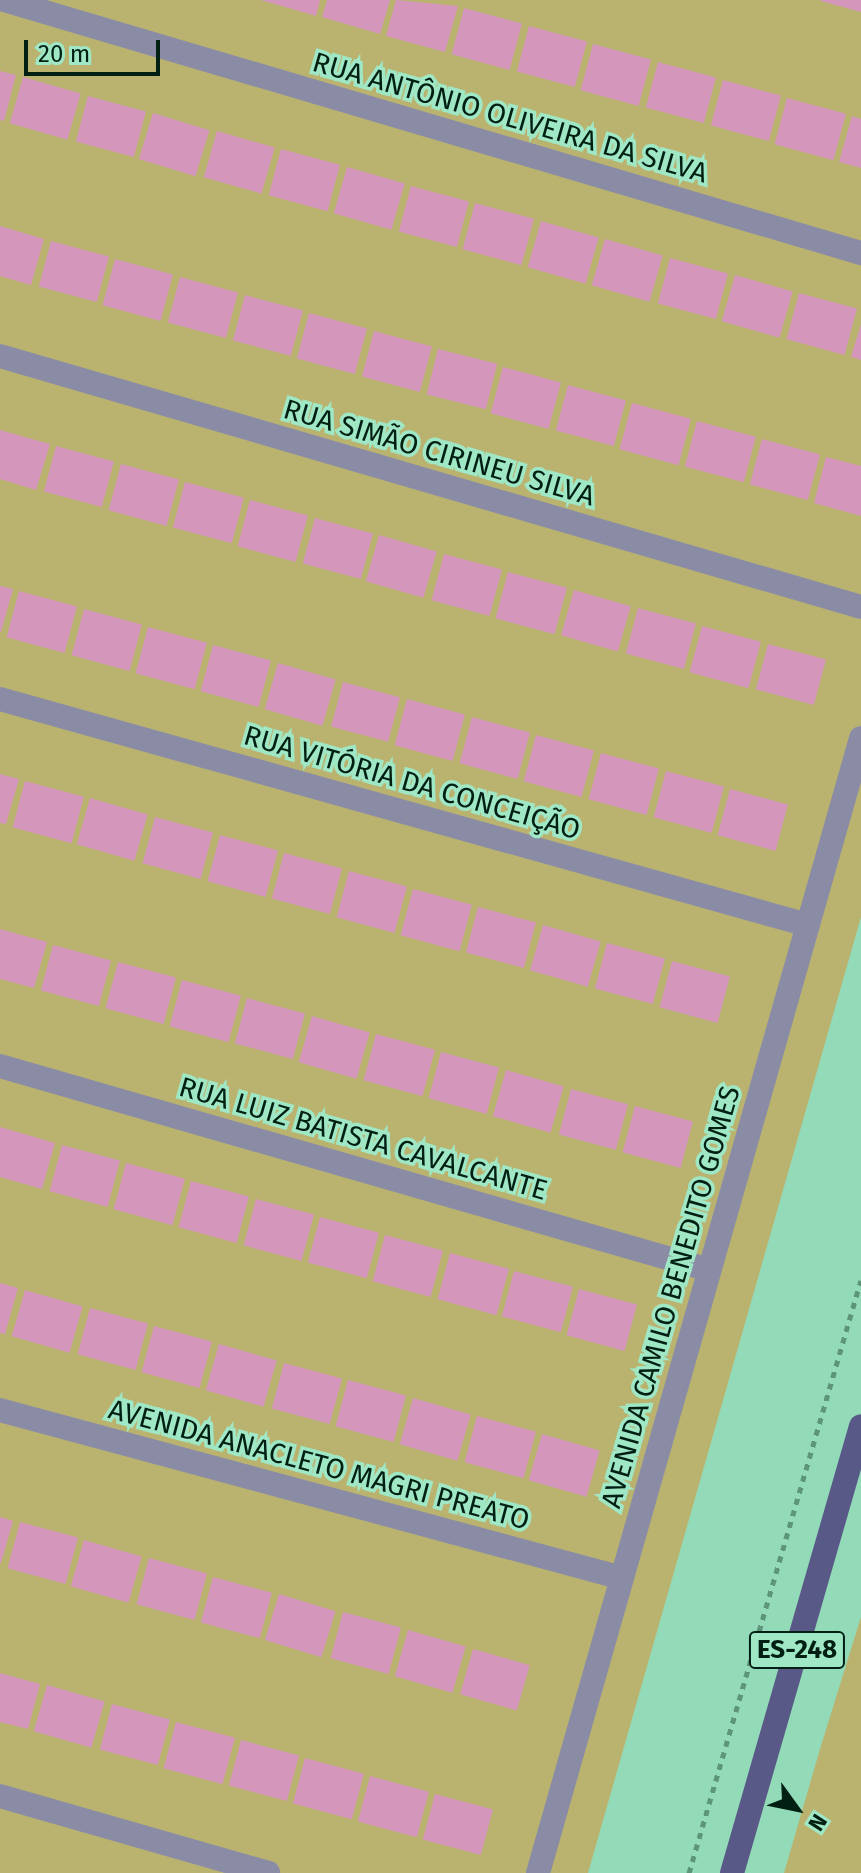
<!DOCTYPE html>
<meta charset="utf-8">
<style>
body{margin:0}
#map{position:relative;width:861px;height:1873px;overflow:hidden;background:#92dab8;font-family:"Fira Sans",sans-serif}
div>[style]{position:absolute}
.green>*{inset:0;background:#bab370}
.building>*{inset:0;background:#d497bb;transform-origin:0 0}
.path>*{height:5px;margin-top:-2.5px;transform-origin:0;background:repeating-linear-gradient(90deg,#5d957b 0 6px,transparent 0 12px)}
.street>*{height:24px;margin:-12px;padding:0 12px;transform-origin:12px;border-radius:12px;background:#8a8ca6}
.primary>*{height:24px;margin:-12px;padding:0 12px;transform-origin:12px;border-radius:12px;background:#595987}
span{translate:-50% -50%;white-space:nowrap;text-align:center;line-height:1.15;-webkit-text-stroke:7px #9fe7c5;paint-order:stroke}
.shield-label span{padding:2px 6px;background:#9fe7c5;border:2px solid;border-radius:6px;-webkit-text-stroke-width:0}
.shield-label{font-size:26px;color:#021f13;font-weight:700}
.street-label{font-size:28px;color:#021f13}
.north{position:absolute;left:757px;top:1769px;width:80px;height:80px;-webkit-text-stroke:6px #9fe7c5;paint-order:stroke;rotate:123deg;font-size:22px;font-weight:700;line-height:32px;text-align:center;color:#021f13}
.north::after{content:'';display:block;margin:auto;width:28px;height:36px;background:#021f13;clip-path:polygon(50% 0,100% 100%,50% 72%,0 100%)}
.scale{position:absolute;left:24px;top:40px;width:136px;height:36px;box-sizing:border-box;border:4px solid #021f13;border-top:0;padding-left:10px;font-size:24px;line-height:28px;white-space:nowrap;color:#021f13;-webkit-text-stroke:6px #9fe7c5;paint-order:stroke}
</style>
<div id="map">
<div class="green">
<div style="clip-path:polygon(0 0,861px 0,861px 917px,588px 1873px,0 1873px)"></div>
<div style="clip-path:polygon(861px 1617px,861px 1873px,784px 1873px,820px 1749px)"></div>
</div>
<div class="building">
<div style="clip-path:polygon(261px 0,320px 0,316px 16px)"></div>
<div style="clip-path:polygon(327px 0,390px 0,380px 34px,322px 17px)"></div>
<div style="clip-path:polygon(396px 0,458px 6px,445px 52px,386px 36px)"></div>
<div style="clip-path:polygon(821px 0,861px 0,861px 12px,821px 1px)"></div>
<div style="left:464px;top:8px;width:60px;height:48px;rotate:15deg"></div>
<div style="left:529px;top:26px;width:60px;height:47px;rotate:15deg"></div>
<div style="left:593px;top:44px;width:60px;height:48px;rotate:15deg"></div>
<div style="left:658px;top:62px;width:60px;height:47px;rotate:15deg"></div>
<div style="clip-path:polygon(0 71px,16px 75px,4px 121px,0 120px)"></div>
<div style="left:23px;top:77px;width:60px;height:48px;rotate:16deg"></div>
<div style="left:723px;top:80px;width:60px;height:47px;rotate:15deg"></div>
<div style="left:88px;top:96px;width:60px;height:47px;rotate:15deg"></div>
<div style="left:787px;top:98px;width:61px;height:48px;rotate:15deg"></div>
<div style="left:153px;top:113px;width:59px;height:48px;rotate:17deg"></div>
<div style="clip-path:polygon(852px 116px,861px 119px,861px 168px,839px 162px)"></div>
<div style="left:217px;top:131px;width:60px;height:48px;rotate:16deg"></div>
<div style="left:281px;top:149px;width:61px;height:48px;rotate:15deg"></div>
<div style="left:347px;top:167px;width:60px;height:48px;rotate:16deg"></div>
<div style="left:411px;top:186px;width:60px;height:47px;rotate:15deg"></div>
<div style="left:475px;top:203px;width:61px;height:48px;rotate:15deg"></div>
<div style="left:541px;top:221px;width:60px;height:48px;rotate:16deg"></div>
<div style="clip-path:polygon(0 226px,44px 239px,31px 285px,0 276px)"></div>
<div style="left:605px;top:239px;width:60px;height:48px;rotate:16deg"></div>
<div style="left:51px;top:241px;width:60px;height:47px;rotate:15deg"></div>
<div style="left:670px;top:258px;width:60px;height:47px;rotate:15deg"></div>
<div style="left:115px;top:259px;width:60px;height:48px;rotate:15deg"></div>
<div style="left:735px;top:275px;width:60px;height:48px;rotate:16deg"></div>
<div style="left:180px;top:277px;width:60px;height:47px;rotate:15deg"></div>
<div style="left:799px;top:293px;width:60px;height:48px;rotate:15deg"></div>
<div style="left:245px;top:295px;width:60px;height:47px;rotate:15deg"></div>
<div style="left:309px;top:313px;width:60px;height:47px;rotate:15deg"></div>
<div style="clip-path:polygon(861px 324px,861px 360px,851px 357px)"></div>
<div style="left:374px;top:331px;width:60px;height:47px;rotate:15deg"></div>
<div style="left:438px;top:349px;width:61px;height:47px;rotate:14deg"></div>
<div style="left:503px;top:367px;width:60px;height:48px;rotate:15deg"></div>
<div style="left:568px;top:385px;width:60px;height:47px;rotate:15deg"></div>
<div style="left:632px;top:403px;width:61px;height:48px;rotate:15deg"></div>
<div style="left:697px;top:421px;width:61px;height:47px;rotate:15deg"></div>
<div style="clip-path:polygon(0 430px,50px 444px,36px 490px,0 479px)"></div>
<div style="left:762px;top:439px;width:60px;height:47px;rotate:15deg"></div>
<div style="left:56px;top:446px;width:60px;height:47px;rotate:15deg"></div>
<div style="clip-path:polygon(826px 457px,861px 466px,861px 516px,814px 503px)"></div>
<div style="left:121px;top:464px;width:60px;height:48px;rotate:15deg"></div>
<div style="left:185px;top:482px;width:61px;height:47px;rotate:15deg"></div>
<div style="left:250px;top:500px;width:60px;height:48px;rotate:15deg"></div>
<div style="left:315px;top:518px;width:60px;height:47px;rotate:15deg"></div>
<div style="left:379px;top:535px;width:60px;height:48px;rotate:16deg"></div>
<div style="left:444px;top:554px;width:60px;height:48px;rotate:15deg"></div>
<div style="left:508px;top:572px;width:61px;height:48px;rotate:15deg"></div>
<div style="clip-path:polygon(0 586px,13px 589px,1px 632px,0 631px)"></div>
<div style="left:574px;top:590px;width:59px;height:47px;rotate:16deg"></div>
<div style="left:19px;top:591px;width:60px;height:48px;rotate:15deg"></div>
<div style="left:638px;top:608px;width:60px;height:47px;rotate:15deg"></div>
<div style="left:84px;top:609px;width:60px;height:48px;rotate:15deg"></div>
<div style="left:702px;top:626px;width:61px;height:48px;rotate:15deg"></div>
<div style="left:148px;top:627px;width:61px;height:48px;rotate:15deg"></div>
<div style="left:768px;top:644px;width:60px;height:47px;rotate:15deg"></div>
<div style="left:213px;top:645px;width:60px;height:48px;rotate:15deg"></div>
<div style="left:278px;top:663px;width:60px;height:48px;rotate:16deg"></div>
<div style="left:343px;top:682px;width:59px;height:46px;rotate:15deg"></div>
<div style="left:407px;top:699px;width:60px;height:48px;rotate:15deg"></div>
<div style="left:472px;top:717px;width:60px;height:48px;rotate:15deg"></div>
<div style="left:536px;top:735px;width:60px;height:48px;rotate:15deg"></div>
<div style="left:601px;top:753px;width:60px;height:48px;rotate:15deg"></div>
<div style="left:666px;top:771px;width:60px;height:48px;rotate:15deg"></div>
<div style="clip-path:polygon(0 774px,19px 779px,6px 824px,0 823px)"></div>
<div style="left:25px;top:781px;width:61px;height:48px;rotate:15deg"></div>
<div style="left:730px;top:789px;width:60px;height:48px;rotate:15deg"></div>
<div style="left:90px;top:798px;width:60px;height:48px;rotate:16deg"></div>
<div style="left:155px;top:817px;width:60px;height:48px;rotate:15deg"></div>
<div style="left:220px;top:835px;width:60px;height:48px;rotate:15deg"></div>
<div style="left:284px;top:853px;width:60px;height:47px;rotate:15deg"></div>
<div style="left:349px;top:871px;width:60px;height:48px;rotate:15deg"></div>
<div style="left:413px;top:889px;width:61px;height:48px;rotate:15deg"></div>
<div style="left:478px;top:907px;width:60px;height:47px;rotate:15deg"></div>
<div style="left:543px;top:925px;width:60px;height:47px;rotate:16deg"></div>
<div style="clip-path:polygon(0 929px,47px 942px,34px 988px,0 979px)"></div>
<div style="left:607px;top:943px;width:60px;height:47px;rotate:15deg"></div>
<div style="left:53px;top:945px;width:60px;height:47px;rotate:15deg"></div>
<div style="left:672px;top:961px;width:60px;height:48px;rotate:15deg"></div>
<div style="left:118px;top:962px;width:60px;height:48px;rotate:15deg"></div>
<div style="left:182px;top:980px;width:61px;height:48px;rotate:15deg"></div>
<div style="left:247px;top:998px;width:60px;height:47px;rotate:15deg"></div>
<div style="left:312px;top:1016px;width:60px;height:48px;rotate:16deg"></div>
<div style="left:376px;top:1034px;width:61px;height:48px;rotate:15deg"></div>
<div style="left:441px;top:1052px;width:60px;height:48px;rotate:15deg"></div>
<div style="left:506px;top:1070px;width:60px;height:48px;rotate:16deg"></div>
<div style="left:571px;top:1089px;width:59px;height:47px;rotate:15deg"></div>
<div style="left:635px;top:1106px;width:60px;height:48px;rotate:15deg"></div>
<div style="clip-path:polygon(0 1127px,55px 1143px,42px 1189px,0 1177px)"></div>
<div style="left:62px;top:1145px;width:60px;height:48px;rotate:15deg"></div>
<div style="left:126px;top:1163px;width:61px;height:48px;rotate:15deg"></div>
<div style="left:191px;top:1181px;width:60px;height:48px;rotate:15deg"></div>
<div style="left:256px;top:1199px;width:60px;height:48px;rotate:15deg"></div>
<div style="left:320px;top:1217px;width:61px;height:47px;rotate:15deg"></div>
<div style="left:385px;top:1235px;width:60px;height:48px;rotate:15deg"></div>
<div style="left:450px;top:1253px;width:61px;height:48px;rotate:15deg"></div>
<div style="left:514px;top:1271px;width:61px;height:47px;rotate:15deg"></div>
<div style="clip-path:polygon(0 1283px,18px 1288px,5px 1334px,0 1333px)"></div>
<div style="left:579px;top:1289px;width:60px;height:48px;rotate:15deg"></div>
<div style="left:25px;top:1290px;width:60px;height:48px;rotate:16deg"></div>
<div style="left:90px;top:1308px;width:60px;height:48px;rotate:15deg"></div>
<div style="left:154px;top:1326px;width:60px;height:48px;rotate:15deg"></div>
<div style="left:219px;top:1344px;width:60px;height:48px;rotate:16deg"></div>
<div style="left:284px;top:1363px;width:60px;height:47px;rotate:15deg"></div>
<div style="left:348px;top:1380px;width:60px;height:48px;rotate:15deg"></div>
<div style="left:413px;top:1398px;width:60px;height:48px;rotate:16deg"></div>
<div style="left:477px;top:1416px;width:61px;height:48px;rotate:15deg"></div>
<div style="left:542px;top:1434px;width:60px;height:48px;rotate:16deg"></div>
<div style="clip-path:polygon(0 1517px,13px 1521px,1px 1563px,0 1563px)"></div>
<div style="left:20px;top:1522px;width:60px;height:48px;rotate:15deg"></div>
<div style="left:84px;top:1540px;width:60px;height:48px;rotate:16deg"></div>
<div style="left:149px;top:1558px;width:60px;height:48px;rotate:15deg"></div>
<div style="left:213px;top:1577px;width:61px;height:47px;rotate:15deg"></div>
<div style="left:279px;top:1594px;width:59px;height:48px;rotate:17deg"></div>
<div style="left:343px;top:1612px;width:60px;height:48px;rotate:15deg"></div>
<div style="left:408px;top:1630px;width:60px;height:48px;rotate:16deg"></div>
<div style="left:473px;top:1649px;width:59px;height:47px;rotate:16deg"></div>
<div style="clip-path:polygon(0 1673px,40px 1684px,28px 1729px,0 1722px)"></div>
<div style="left:47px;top:1685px;width:60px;height:48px;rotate:16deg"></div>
<div style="left:112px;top:1704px;width:60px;height:47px;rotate:15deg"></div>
<div style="left:176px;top:1722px;width:61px;height:48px;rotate:15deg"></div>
<div style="left:241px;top:1740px;width:60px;height:47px;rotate:15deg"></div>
<div style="left:305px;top:1758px;width:61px;height:47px;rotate:15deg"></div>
<div style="left:370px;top:1776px;width:61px;height:47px;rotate:15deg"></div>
<div style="left:435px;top:1794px;width:60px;height:47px;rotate:15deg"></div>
</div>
<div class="path">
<div style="left:689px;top:1873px;width:617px;rotate:-73.83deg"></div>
</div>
<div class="street">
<div style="left:4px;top:0;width:894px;rotate:16.45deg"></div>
<div style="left:0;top:356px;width:897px;rotate:16.25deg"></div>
<div style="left:0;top:699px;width:839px;rotate:15.63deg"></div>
<div style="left:0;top:1066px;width:738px;rotate:16.05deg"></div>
<div style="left:0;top:1410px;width:644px;rotate:15.11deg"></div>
<div style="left:0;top:1796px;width:279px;rotate:16deg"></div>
<div style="left:538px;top:1873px;width:1180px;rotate:-74.11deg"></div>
</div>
<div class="primary">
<div style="left:732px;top:1873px;width:465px;rotate:-73.9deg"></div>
</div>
<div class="shield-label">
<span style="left:797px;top:1650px">ES-248</span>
</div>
<div class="street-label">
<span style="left:510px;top:118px;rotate:16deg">RUA ANTÔNIO OLIVEIRA DA SILVA</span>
<span style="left:439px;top:453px;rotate:16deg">RUA SIMÃO CIRINEU SILVA</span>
<span style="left:412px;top:783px;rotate:16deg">RUA VITÓRIA DA CONCEIÇÃO</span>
<span style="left:363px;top:1139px;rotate:16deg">RUA LUIZ BATISTA CAVALCANTE</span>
<span style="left:671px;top:1297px;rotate:-74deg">AVENIDA CAMILO BENEDITO GOMES</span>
<span style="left:319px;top:1465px;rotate:15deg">AVENIDA ANACLETO MAGRI PREATO</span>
</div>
<div class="north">N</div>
<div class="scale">20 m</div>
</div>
